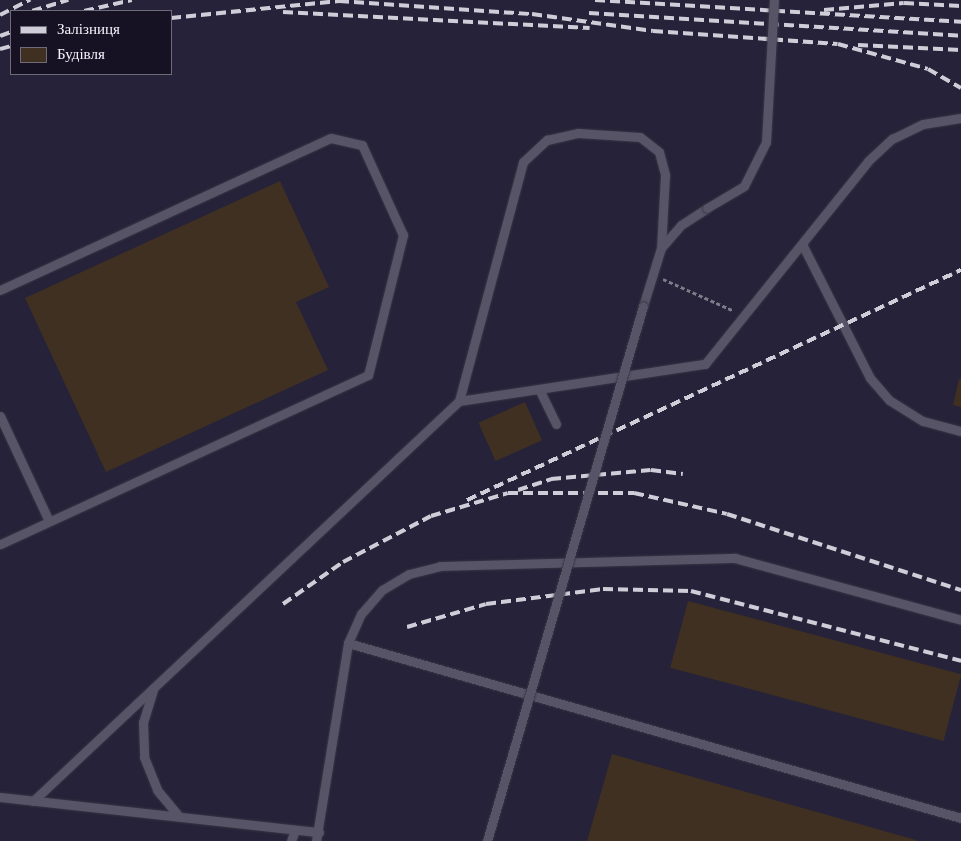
<!DOCTYPE html>
<meta charset="utf-8">
<style>
body{margin:0}
#map{position:relative;width:961px;height:841px;overflow:hidden;background:#1f1c2d;font-family:"Crimson Pro",serif}
div>[style]{position:absolute}
.built>*{inset:0;background:#262239}
.building>*{inset:0;background:#3f3022;transform-origin:0 0}
.path>*{height:3px;margin-top:-1.5px;transform-origin:0;background:repeating-linear-gradient(90deg,#7e7c89 0 4px,transparent 0 6.5px)}
.roads{filter:drop-shadow(0 0 1px #383643) drop-shadow(0 0 1px #383643)}
.lane>*{height:9px;margin:-4.5px;padding:0 4.5px;transform-origin:4.5px;border-radius:4.5px;background:#575468}
.rail>*{height:4px;margin-top:-2px;transform-origin:0;background:repeating-linear-gradient(90deg,#cfced8 0 10px,transparent 0 15px)}
.bridges{filter:drop-shadow(0 0 1px #383643) drop-shadow(0 0 1px #383643)}
.lane-bridge>*{height:9px;margin:-4.5px;padding:0 4.5px;transform-origin:4.5px;border-radius:4.5px;background:#575468}
span{translate:-50% -50%;white-space:nowrap;text-align:center;line-height:1.15;-webkit-text-stroke:5px #161223;paint-order:stroke}
.legend{position:absolute;left:10px;top:10px;width:162px;height:65px;box-sizing:border-box;background:#161223;border:1px solid #6f6c7a;margin:0;padding:6px 9px;list-style:none;font-size:15px;color:#f5f4fd}
.legend li{display:flex;align-items:center;gap:10px;height:25px}
.legend b{width:25px;border:1px solid #6f6c7a}
</style>
<div id="map">
<div class="built">
<div style="clip-path:polygon(evenodd,0 0,961px 0,961px 841px,0 841px,0 0,11px 11px,171px 11px,171px 74px,11px 74px,11px 11px)"></div>
</div>
<div class="building">
<div style="clip-path:polygon(280px 181px,329px 287px,296px 302px,328px 370px,106px 472px,25px 298px)"></div>
<div style="clip-path:polygon(959px 379px,961px 379px,961px 407px,953px 405px)"></div>
<div style="left:525px;top:402px;width:42px;height:51px;rotate:66deg"></div>
<div style="left:688px;top:601px;width:283px;height:69px;rotate:15deg"></div>
<div style="clip-path:polygon(612px 754px,916px 840px,916px 841px,587px 841px)"></div>
</div>
<div class="path">
<div style="left:663px;top:279px;width:76px;rotate:24.2deg"></div>
</div>
<div class="roads">
<div class="lane">
<div style="left:802px;top:244px;width:150px;rotate:63.1deg"></div>
<div style="left:870px;top:378px;width:29px;rotate:49deg"></div>
<div style="left:889px;top:400px;width:40px;rotate:32deg"></div>
<div style="left:923px;top:421px;width:39px;rotate:15deg"></div>
<div style="left:661px;top:248px;width:30px;rotate:-49deg"></div>
<div style="left:681px;top:225px;width:31px;rotate:-33deg"></div>
<div style="left:0;top:290px;width:364px;rotate:-24.7deg"></div>
<div style="left:331px;top:138px;width:32px;rotate:13deg"></div>
<div style="left:362px;top:145px;width:99px;rotate:65.5deg"></div>
<div style="left:403px;top:235px;width:144px;rotate:104deg"></div>
<div style="left:368px;top:375px;width:405px;rotate:155.3deg"></div>
<div style="left:539px;top:389px;width:39px;rotate:64deg"></div>
<div style="left:459px;top:401px;width:249px;rotate:-8.6deg"></div>
<div style="left:705px;top:364px;width:260px;rotate:-51.2deg"></div>
<div style="left:868px;top:161px;width:33px;rotate:-43deg"></div>
<div style="left:892px;top:139px;width:34px;rotate:-26deg"></div>
<div style="left:923px;top:124px;width:38px;rotate:-9deg"></div>
<div style="left:0;top:416px;width:116px;rotate:65deg"></div>
<div style="left:348px;top:643px;width:637px;rotate:15.93deg"></div>
<div style="left:153px;top:690px;width:34px;rotate:107deg"></div>
<div style="left:143px;top:722px;width:35px;rotate:88deg"></div>
<div style="left:144px;top:757px;width:35px;rotate:68deg"></div>
<div style="left:157px;top:790px;width:35px;rotate:50deg"></div>
<div style="left:0;top:797px;width:321px;rotate:6.3deg"></div>
<div style="left:33px;top:801px;width:584px;rotate:-43.2deg"></div>
<div style="left:459px;top:401px;width:247px;rotate:-75deg"></div>
<div style="left:523px;top:162px;width:33px;rotate:-43deg"></div>
<div style="left:547px;top:140px;width:32px;rotate:-13deg"></div>
<div style="left:578px;top:133px;width:62px;rotate:3.7deg"></div>
<div style="left:640px;top:137px;width:24px;rotate:38deg"></div>
<div style="left:659px;top:152px;width:24px;rotate:75deg"></div>
<div style="left:665px;top:175px;width:73px;rotate:93.1deg"></div>
<div style="left:661px;top:248px;width:61px;rotate:107.2deg"></div>
<div style="left:291px;top:841px;width:12px;rotate:-70deg"></div>
<div style="left:316px;top:841px;width:201px;rotate:-80.8deg"></div>
<div style="left:348px;top:643px;width:32px;rotate:-66deg"></div>
<div style="left:361px;top:614px;width:32px;rotate:-49deg"></div>
<div style="left:382px;top:590px;width:31px;rotate:-31deg"></div>
<div style="left:409px;top:574px;width:32px;rotate:-14deg"></div>
<div style="left:440px;top:566px;width:295px;rotate:-1.6deg"></div>
<div style="left:735px;top:558px;width:234px;rotate:15.3deg"></div>
</div>
</div>
<div class="rail">
<div style="left:595px;top:0;width:367px;rotate:3.4deg"></div>
<div style="left:824px;top:10px;width:80px;rotate:-5deg"></div>
<div style="left:904px;top:3px;width:57px;rotate:3deg"></div>
<div style="left:32px;top:11px;width:38px;rotate:-17deg"></div>
<div style="left:84px;top:11px;width:49px;rotate:-12.9deg"></div>
<div style="left:283px;top:12px;width:307px;rotate:3deg"></div>
<div style="left:589px;top:13px;width:373px;rotate:3.5deg"></div>
<div style="left:0;top:15px;width:34px;rotate:-27deg"></div>
<div style="left:171px;top:18px;width:169px;rotate:-5.8deg"></div>
<div style="left:339px;top:1px;width:193px;rotate:3.9deg"></div>
<div style="left:532px;top:14px;width:122px;rotate:8deg"></div>
<div style="left:653px;top:31px;width:185px;rotate:4deg"></div>
<div style="left:838px;top:44px;width:93px;rotate:15.5deg"></div>
<div style="left:928px;top:69px;width:38px;rotate:30deg"></div>
<div style="left:0;top:36px;width:12px;rotate:-20deg"></div>
<div style="left:858px;top:45px;width:103px;rotate:2.8deg"></div>
<div style="left:0;top:49px;width:11px;rotate:-15deg"></div>
<div style="left:518px;top:490px;width:35px;rotate:-18deg"></div>
<div style="left:551px;top:479px;width:100px;rotate:-5.1deg"></div>
<div style="left:651px;top:470px;width:32px;rotate:7deg"></div>
<div style="left:467px;top:500px;width:545px;rotate:-24.97deg"></div>
<div style="left:283px;top:604px;width:73px;rotate:-35deg"></div>
<div style="left:343px;top:562px;width:99px;rotate:-27.6deg"></div>
<div style="left:431px;top:516px;width:80px;rotate:-16.6deg"></div>
<div style="left:508px;top:493px;width:126px"></div>
<div style="left:634px;top:493px;width:95px;rotate:12.7deg"></div>
<div style="left:727px;top:514px;width:246px;rotate:18deg"></div>
<div style="left:407px;top:627px;width:82px;rotate:-16.2deg"></div>
<div style="left:486px;top:604px;width:118px;rotate:-7.3deg"></div>
<div style="left:603px;top:589px;width:88px;rotate:1.3deg"></div>
<div style="left:691px;top:591px;width:279px;rotate:14.5deg"></div>
</div>
<div class="bridges">
<div class="lane-bridge">
<div style="left:707px;top:208px;width:43px;rotate:-30.7deg"></div>
<div style="left:744px;top:186px;width:49px;rotate:-63.4deg"></div>
<div style="left:766px;top:142px;width:142px;rotate:-86.8deg"></div>
<div style="left:487px;top:841px;width:557px;rotate:-73.74deg"></div>
</div>
</div>
<ul class="legend">
<li><b style="height:6px;background:#cfced8"></b>Залізниця</li>
<li><b style="height:14px;background:#3f3022"></b>Будівля</li>
</ul>
</div>
